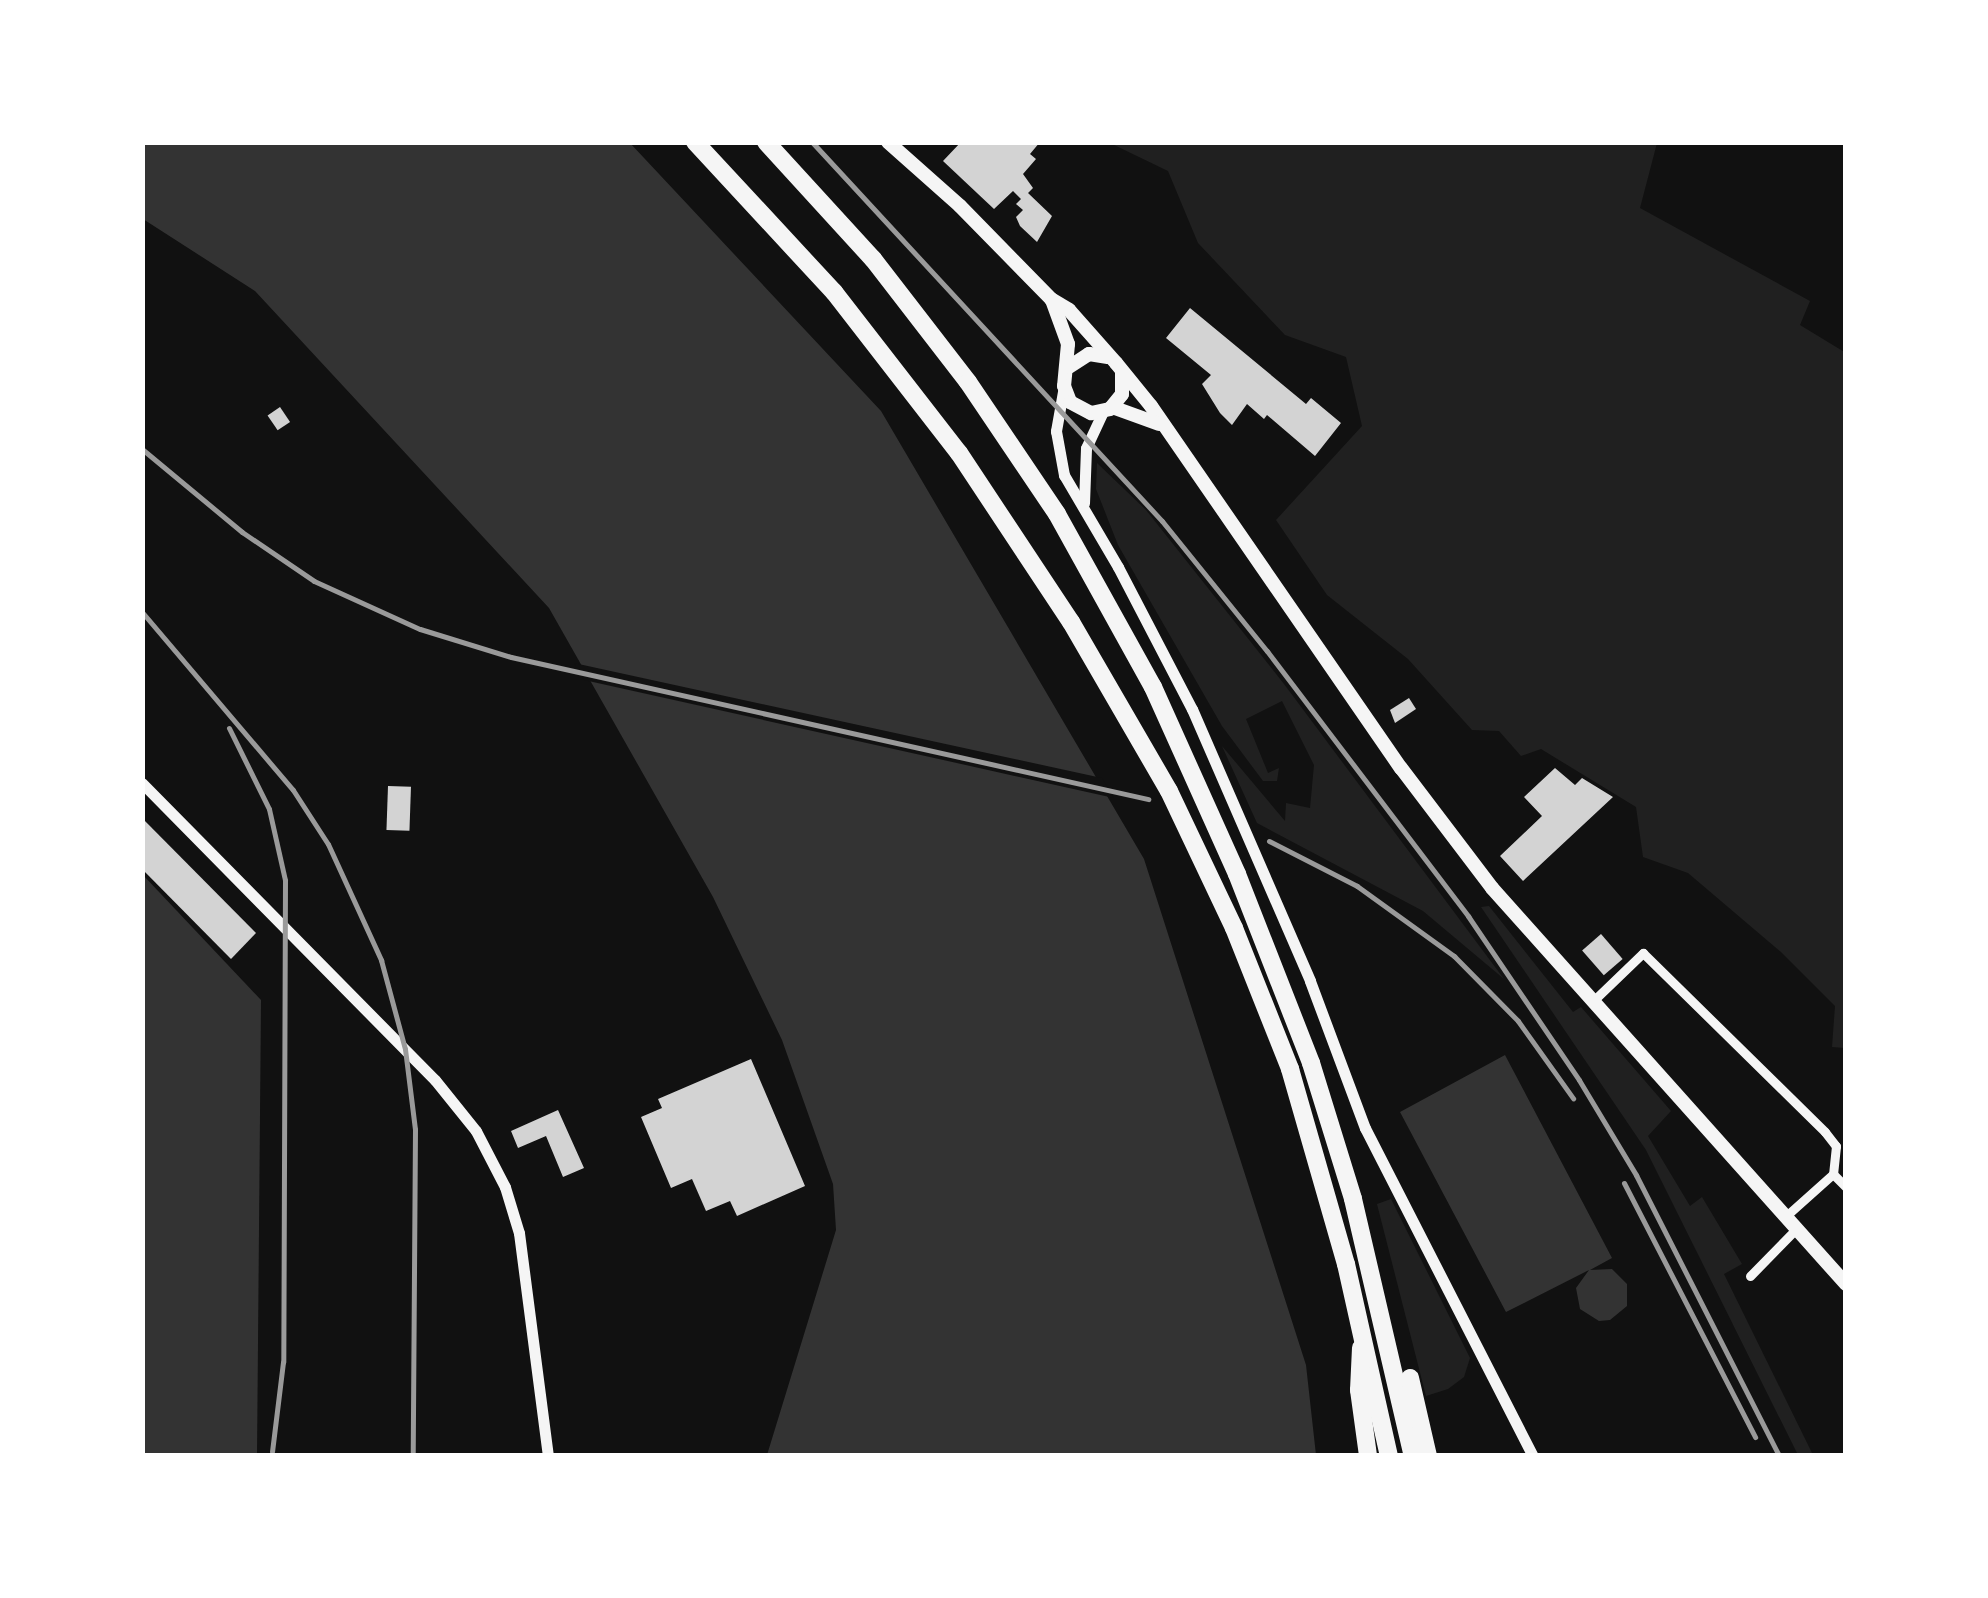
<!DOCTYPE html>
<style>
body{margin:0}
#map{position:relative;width:1988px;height:1598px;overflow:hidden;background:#111;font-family:Signika,sans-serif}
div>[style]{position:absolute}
.green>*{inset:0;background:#202020}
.water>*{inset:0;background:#333}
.pier>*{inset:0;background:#111}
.building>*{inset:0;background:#d3d3d3;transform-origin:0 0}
.minor>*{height:9px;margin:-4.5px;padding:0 4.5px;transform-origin:4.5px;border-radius:4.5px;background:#f5f5f5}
.tertiary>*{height:11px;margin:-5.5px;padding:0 5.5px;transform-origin:5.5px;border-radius:5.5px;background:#f5f5f5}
.secondary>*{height:14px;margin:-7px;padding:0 7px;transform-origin:7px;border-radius:7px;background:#f5f5f5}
.motorway>*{height:18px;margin:-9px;padding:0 9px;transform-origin:9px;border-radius:9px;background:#f5f5f5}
.rail>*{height:5px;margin:-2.5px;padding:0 2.5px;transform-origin:2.5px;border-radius:2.5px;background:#9a9a9a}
span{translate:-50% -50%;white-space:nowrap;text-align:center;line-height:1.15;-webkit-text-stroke:10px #fff;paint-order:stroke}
.frame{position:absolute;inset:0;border:145px solid #fff;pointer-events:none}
</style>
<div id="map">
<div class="green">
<div style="clip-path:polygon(1110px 143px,1657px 143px,1640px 208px,1810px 301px,1800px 325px,1846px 353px,1845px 1048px,1832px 1047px,1835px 1006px,1781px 952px,1688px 873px,1643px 857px,1636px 807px,1541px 749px,1521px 756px,1499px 731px,1472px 730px,1408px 659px,1327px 595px,1276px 520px,1362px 426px,1346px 357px,1285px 335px,1198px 243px,1168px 171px)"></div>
<div style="clip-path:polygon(1097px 463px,1146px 510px,1284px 684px,1504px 979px,1423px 911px,1257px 823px,1222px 746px,1285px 821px,1286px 803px,1310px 808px,1314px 765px,1282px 701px,1246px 719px,1268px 773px,1279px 768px,1277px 781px,1263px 781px,1222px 726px,1118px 545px,1096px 489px)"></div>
<div style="clip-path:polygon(1489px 906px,1573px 1012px,1581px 1007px,1671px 1111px,1648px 1136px,1690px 1206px,1702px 1197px,1742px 1264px,1724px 1274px,1813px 1455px,1798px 1455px,1646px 1150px,1481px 907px)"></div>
<div style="clip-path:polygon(1391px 1199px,1470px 1358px,1464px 1377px,1448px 1389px,1426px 1396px,1377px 1204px)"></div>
</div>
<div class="water">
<div style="clip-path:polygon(142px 143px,630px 143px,881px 411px,1144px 859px,1306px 1365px,1316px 1455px,767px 1455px,836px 1230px,833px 1184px,782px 1040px,713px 897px,549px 608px,255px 291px,143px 219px)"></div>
<div style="clip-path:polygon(143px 875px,261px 1000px,257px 1455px,143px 1455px)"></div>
<div style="clip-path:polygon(1505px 1055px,1612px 1258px,1590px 1270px,1612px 1269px,1627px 1284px,1627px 1306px,1610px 1320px,1599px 1321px,1580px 1309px,1576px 1288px,1589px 1270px,1506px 1312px,1400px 1112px)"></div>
</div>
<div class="pier">
<div style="clip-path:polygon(574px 663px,1102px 778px,1114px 798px,584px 680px)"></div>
</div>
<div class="building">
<div style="clip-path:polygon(961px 142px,1040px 142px,1030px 154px,1036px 159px,1023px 174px,1033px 188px,1028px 193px,1052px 216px,1037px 242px,1020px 226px,1016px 217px,1023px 210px,1016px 204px,1021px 199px,1013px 191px,994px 209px,943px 161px)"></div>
<div style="clip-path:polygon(1190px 308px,1306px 404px,1311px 398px,1341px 423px,1315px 456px,1267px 415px,1264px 419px,1247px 404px,1232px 425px,1220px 413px,1202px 384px,1211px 375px,1166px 338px)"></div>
<div style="left:280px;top:407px;width:18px;height:15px;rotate:56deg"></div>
<div style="clip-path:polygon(1409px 698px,1416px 709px,1395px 723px,1390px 710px)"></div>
<div style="clip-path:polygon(1555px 768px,1575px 785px,1582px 778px,1613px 797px,1523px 881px,1500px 856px,1542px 816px,1524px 797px)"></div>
<div style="left:388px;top:786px;width:23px;height:44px;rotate:2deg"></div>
<div style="clip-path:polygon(142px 818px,256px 933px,231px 959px,142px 869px)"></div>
<div style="left:1601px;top:934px;width:33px;height:25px;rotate:49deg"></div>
<div style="clip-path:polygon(751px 1059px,805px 1186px,737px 1216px,730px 1201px,706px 1211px,692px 1179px,671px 1188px,641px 1117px,662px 1108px,658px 1099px)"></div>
<div style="clip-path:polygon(558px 1110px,584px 1168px,563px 1177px,546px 1136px,518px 1148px,511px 1131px)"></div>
</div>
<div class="minor">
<div style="left:1592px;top:1002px;width:71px;rotate:-43.9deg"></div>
<div style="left:1643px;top:953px;width:255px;rotate:44.5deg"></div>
<div style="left:1825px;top:1132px;width:18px;rotate:52deg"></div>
<div style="left:1836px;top:1146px;width:28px;rotate:96deg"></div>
<div style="left:1786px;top:1216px;width:63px;rotate:-41.8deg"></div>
<div style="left:1833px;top:1174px;width:18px;rotate:45deg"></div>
<div style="left:1750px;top:1276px;width:67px;rotate:-45.6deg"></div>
</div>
<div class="tertiary">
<div style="left:1064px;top:386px;width:46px;rotate:100.1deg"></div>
<div style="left:1056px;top:431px;width:45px;rotate:79.7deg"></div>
<div style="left:1064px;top:475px;width:107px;rotate:59.6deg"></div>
<div style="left:1118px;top:567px;width:160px;rotate:62.5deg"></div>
<div style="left:1192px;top:709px;width:296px;rotate:66.5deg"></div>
<div style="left:1310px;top:981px;width:157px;rotate:69.5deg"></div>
<div style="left:1365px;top:1128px;width:369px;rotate:62.9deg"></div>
<div style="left:1084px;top:503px;width:55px;rotate:-87.9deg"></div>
<div style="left:1086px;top:448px;width:40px;rotate:-65deg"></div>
<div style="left:142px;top:783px;width:417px;rotate:45.4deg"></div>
<div style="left:435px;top:1080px;width:65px;rotate:51.2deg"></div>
<div style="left:476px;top:1131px;width:63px;rotate:62.6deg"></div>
<div style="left:505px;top:1187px;width:48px;rotate:73.1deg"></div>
<div style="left:519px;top:1233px;width:225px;rotate:82.6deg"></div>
</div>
<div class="secondary">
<div style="left:888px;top:142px;width:96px;rotate:41.6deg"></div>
<div style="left:960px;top:206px;width:130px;rotate:45.6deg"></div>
<div style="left:1051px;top:299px;width:21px;rotate:31deg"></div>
<div style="left:1069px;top:310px;width:71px;rotate:48.4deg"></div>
<div style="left:1116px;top:363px;width:55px;rotate:50.9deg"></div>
<div style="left:1151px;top:406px;width:440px;rotate:55.4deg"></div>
<div style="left:1401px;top:768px;width:151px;rotate:52.8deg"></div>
<div style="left:1492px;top:888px;width:531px;rotate:48.21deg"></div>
<div style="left:1052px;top:300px;width:47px;rotate:70deg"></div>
<div style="left:1068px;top:344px;width:42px;rotate:95.4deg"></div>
<div style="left:1064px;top:386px;width:17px;rotate:69deg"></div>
<div style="left:1070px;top:402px;width:24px;rotate:28deg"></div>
<div style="left:1091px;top:413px;width:19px;rotate:-12deg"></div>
<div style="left:1110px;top:409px;width:19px;rotate:-51deg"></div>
<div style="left:1122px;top:394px;width:22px;rotate:-90deg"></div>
<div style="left:1069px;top:367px;width:24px;rotate:-33deg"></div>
<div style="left:1089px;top:354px;width:19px;rotate:9deg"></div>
<div style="left:1112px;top:407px;width:50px;rotate:19.9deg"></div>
</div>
<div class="motorway">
<div style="left:695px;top:142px;width:205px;rotate:47.2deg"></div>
<div style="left:834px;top:292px;width:204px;rotate:52.2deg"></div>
<div style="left:959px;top:453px;width:203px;rotate:56.5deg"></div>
<div style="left:1071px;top:622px;width:195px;rotate:59.9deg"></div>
<div style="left:1169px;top:791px;width:152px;rotate:64.6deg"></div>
<div style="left:1234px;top:928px;width:152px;rotate:68.3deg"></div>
<div style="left:1290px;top:1069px;width:203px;rotate:74deg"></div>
<div style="left:1346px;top:1264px;width:197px;rotate:77.4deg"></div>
<div style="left:766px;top:142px;width:159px;rotate:47.6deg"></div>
<div style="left:873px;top:259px;width:155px;rotate:52.3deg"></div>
<div style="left:968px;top:382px;width:159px;rotate:56deg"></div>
<div style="left:1057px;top:514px;width:198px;rotate:61deg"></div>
<div style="left:1153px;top:687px;width:205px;rotate:65.8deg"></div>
<div style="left:1237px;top:874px;width:203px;rotate:68.6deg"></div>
<div style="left:1311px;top:1063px;width:142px;rotate:72.8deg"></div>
<div style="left:1353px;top:1199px;width:264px;rotate:76.9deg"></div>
<div style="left:1361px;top:1348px;width:42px;rotate:92.7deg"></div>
<div style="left:1359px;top:1390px;width:67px;rotate:82.2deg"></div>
<div style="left:1410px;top:1378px;width:80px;rotate:77deg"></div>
</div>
<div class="rail">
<div style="left:812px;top:142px;width:516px;rotate:47.28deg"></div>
<div style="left:1162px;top:521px;width:167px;rotate:51.1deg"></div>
<div style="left:1267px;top:651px;width:333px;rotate:52.8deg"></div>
<div style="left:1468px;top:916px;width:198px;rotate:55.9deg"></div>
<div style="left:1579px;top:1080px;width:111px;rotate:59deg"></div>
<div style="left:1636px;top:1175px;width:315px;rotate:63deg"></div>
<div style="left:142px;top:449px;width:130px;rotate:39.7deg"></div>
<div style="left:242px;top:532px;width:87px;rotate:34.2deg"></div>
<div style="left:314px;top:581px;width:116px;rotate:24.4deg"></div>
<div style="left:420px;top:629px;width:95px;rotate:17.1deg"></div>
<div style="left:511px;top:657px;width:653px;rotate:12.57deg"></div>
<div style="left:142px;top:612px;width:233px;rotate:49.7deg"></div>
<div style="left:293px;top:790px;width:64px;rotate:57.1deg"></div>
<div style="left:328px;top:844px;width:128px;rotate:65.4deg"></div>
<div style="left:381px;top:960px;width:92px;rotate:74.9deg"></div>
<div style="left:405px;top:1049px;width:81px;rotate:82.9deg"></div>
<div style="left:415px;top:1129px;width:327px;rotate:90.4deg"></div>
<div style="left:229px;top:728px;width:90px;rotate:63.7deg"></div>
<div style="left:269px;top:809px;width:73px;rotate:77.3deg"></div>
<div style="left:285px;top:880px;width:482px;rotate:90.2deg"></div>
<div style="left:283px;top:1362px;width:90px;rotate:97deg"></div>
<div style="left:1269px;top:841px;width:99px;rotate:27.1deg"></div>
<div style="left:1357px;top:886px;width:120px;rotate:35.8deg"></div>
<div style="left:1454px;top:956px;width:91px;rotate:45.4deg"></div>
<div style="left:1518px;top:1021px;width:95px;rotate:54.5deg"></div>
<div style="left:1624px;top:1183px;width:286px;rotate:62.7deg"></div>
</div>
<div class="frame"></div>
</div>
